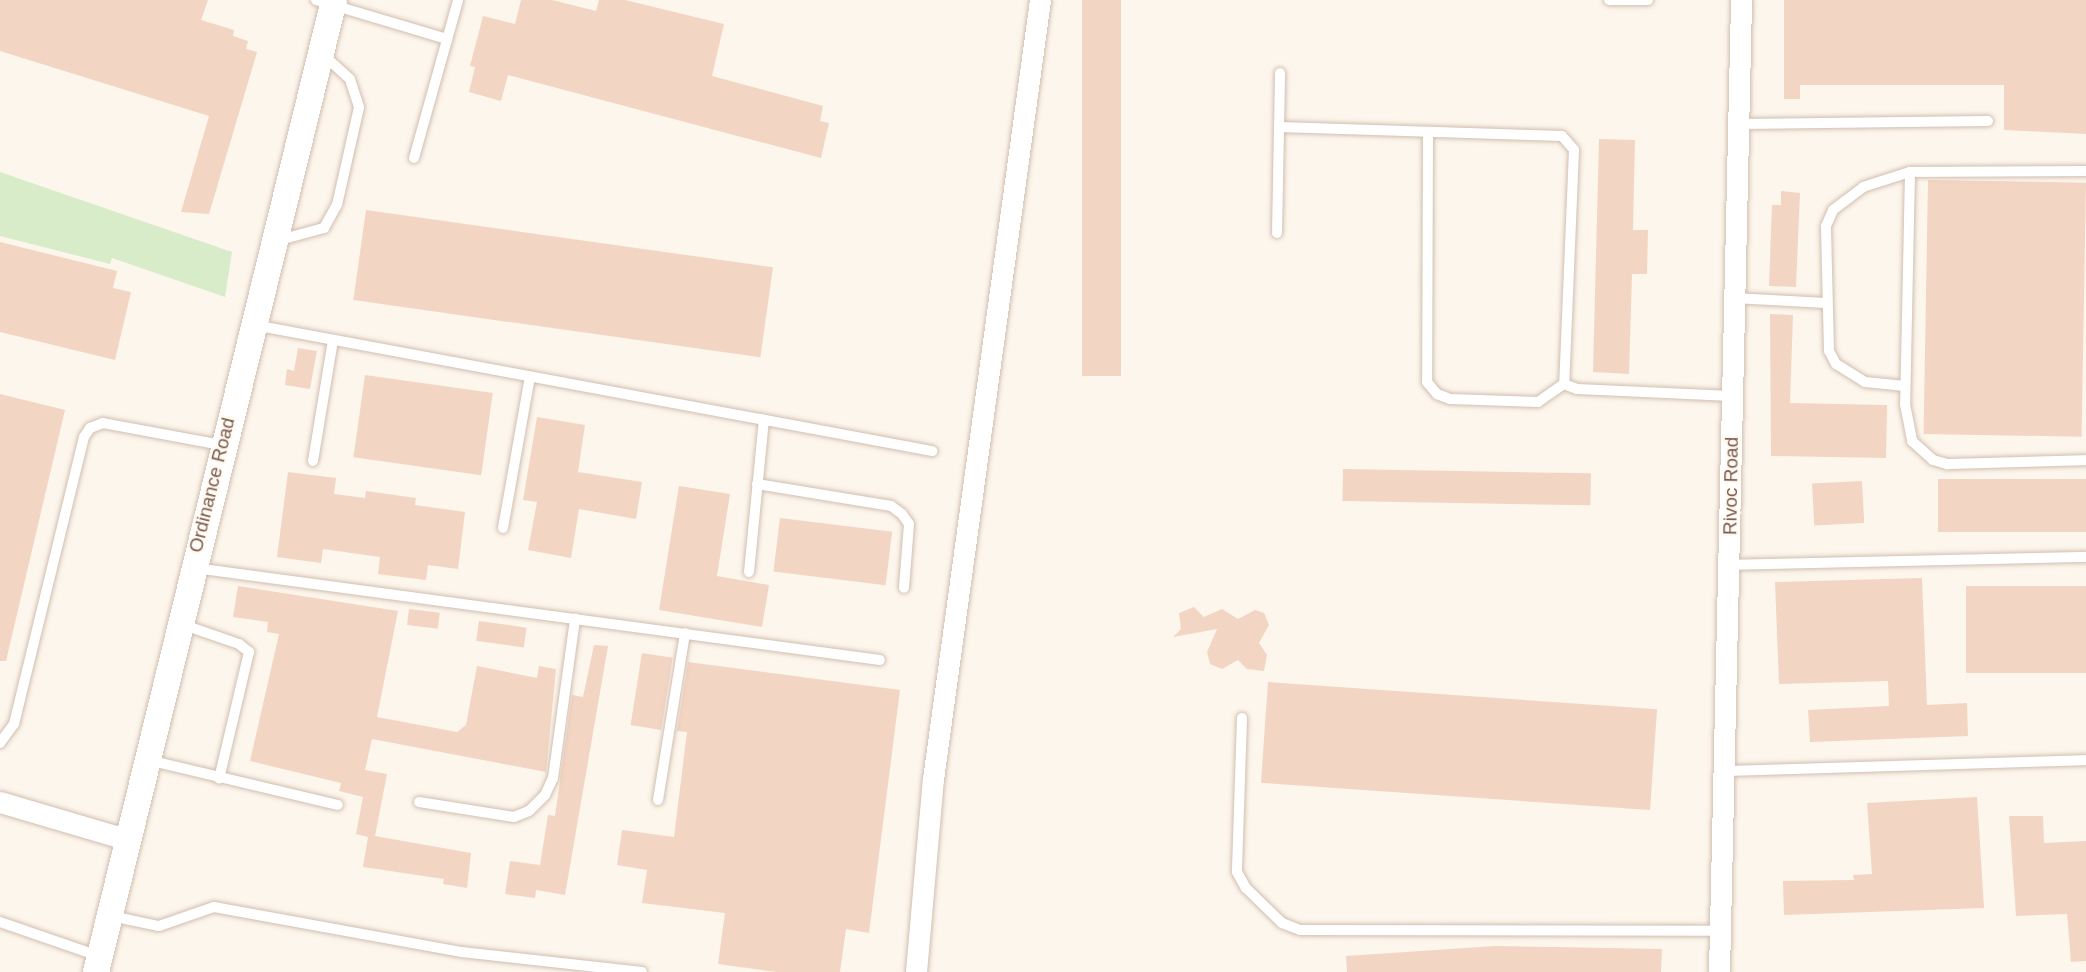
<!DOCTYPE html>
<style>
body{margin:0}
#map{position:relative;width:2086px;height:972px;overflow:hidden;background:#fdf6ec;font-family:Helvetica,sans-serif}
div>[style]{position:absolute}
.green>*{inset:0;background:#d8ecc9}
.building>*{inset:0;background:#f3d5c3;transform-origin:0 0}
.roads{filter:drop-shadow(0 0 2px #d1beb0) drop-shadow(0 0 2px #d1beb0)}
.service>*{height:10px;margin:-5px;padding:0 5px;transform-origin:5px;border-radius:5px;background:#fff}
.minor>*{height:21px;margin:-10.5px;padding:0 10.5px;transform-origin:10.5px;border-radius:10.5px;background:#fff}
.tertiary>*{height:26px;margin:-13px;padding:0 13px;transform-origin:13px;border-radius:13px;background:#fff}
span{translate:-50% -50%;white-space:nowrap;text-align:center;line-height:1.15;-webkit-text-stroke:5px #fffaf3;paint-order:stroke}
.street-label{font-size:19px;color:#7a5c4d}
</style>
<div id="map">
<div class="green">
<div style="clip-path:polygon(0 172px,232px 252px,225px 297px,112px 258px,110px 264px,0 236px)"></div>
</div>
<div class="building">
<div style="clip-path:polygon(0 0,208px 0,201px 20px,234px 30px,233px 36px,248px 41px,246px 49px,257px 52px,209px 214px,181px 212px,209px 116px,0 51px)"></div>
<div style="clip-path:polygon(521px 0,552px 0,596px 11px,599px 0,625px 0,724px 24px,712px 76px,823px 106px,820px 121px,829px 123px,821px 158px,508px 75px,501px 101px,469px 92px,475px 67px,470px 66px,483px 16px,515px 24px)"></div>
<div style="left:1082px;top:0;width:39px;height:376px"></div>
<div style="clip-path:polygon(1784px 0,2086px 0,2086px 134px,2004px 130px,2004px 85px,1800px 85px,1800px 99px,1784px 99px)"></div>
<div style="clip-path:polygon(1599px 139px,1635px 140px,1633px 230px,1648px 230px,1647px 274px,1632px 274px,1629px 374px,1593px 372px)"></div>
<div style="left:1928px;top:180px;width:158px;height:254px;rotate:1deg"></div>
<div style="clip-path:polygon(1781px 191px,1800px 193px,1796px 287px,1769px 286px,1772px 205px,1781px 205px)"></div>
<div style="left:366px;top:210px;width:411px;height:91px;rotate:8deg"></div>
<div style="clip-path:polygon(0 242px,117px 271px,113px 288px,131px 292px,115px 360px,0 332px)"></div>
<div style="clip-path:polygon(1770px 314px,1793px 315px,1790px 403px,1887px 405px,1886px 458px,1771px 456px)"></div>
<div style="clip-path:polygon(298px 348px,317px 351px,310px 389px,285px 385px,287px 369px,294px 371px)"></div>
<div style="left:365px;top:375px;width:129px;height:83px;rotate:8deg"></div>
<div style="clip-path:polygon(0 394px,65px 410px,6px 661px,0 661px)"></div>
<div style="clip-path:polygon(537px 417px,585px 425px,578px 472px,642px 482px,636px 519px,579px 509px,571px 558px,528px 550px,537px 502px,523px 500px)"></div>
<div style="left:1343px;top:469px;width:248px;height:32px;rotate:1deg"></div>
<div style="clip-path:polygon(288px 472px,336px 478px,334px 494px,365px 498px,366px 491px,416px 498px,415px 505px,465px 512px,458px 569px,428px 565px,426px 580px,378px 574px,380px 557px,323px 549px,321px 563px,277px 557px)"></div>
<div style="left:2086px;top:479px;width:53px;height:148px;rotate:90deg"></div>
<div style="left:1862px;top:481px;width:42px;height:50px;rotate:87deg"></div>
<div style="clip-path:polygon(679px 486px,730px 494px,717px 576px,769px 585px,762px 627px,659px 610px)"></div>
<div style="left:780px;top:518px;width:113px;height:54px;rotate:7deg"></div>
<div style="clip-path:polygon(1922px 578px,1927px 705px,1967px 703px,1968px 736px,1810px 742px,1808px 710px,1889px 706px,1888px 681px,1779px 684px,1775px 582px)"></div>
<div style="clip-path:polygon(238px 586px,398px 611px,377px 717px,457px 732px,466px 725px,477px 666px,537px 678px,539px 666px,556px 669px,546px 772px,372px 739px,365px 770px,387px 774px,375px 836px,471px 853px,467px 888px,443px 884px,444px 879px,363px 867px,368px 837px,356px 834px,363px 797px,339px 791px,341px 783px,250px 761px,279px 634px,267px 632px,268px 622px,233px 617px)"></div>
<div style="left:2086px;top:586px;width:87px;height:120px;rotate:90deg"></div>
<div style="clip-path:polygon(1194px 607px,1204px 617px,1222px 609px,1238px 619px,1255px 610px,1264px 613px,1269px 625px,1259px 643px,1267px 655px,1264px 671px,1247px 669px,1238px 660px,1222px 669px,1210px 664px,1207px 652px,1217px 629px,1173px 637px,1181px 629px,1179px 613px)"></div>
<div style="left:409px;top:609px;width:31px;height:16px;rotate:7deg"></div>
<div style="left:479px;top:621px;width:48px;height:20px;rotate:8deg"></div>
<div style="clip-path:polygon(594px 645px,608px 646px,565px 895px,536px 890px,535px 898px,505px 894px,510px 861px,540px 865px,548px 815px,555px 816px,572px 695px,583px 697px)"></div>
<div style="left:642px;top:653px;width:31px;height:73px;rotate:9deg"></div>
<div style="clip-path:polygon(688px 662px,900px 690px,869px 933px,846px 929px,840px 972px,776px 972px,718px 964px,725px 913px,642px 903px,647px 870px,617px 865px,622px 830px,674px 837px,687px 732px,677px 731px)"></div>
<div style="left:1268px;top:682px;width:390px;height:101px;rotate:4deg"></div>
<div style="clip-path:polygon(1977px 797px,1984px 908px,1784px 915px,1783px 881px,1854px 880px,1853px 875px,1872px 874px,1867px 803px)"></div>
<div style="clip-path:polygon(2009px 816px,2043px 816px,2044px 843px,2086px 841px,2086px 961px,2071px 962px,2067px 914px,2016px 916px)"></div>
<div style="clip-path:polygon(1495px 946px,1662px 949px,1661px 972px,1347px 972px,1346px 956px)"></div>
</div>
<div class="roads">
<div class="service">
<div style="left:316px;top:0;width:137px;rotate:16.6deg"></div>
<div style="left:1609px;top:0;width:39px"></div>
<div style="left:1739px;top:124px;width:249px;rotate:-0.7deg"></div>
<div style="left:1279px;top:127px;width:283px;rotate:1.8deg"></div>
<div style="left:1562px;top:136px;width:18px;rotate:49deg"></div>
<div style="left:1574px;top:150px;width:234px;rotate:92.4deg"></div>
<div style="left:1564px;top:384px;width:14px;rotate:21deg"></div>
<div style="left:1577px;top:389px;width:155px;rotate:2.6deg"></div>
<div style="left:1428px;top:132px;width:250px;rotate:90.2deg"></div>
<div style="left:1427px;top:382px;width:16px;rotate:50deg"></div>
<div style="left:1437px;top:394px;width:14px;rotate:21deg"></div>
<div style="left:1450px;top:399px;width:88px;rotate:2deg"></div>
<div style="left:1538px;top:402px;width:32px;rotate:-35deg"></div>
<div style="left:414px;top:158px;width:164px;rotate:-74.4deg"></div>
<div style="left:1910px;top:172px;width:232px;rotate:91.2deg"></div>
<div style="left:1905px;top:404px;width:38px;rotate:79deg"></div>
<div style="left:1912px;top:441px;width:28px;rotate:42deg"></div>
<div style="left:1933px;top:460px;width:15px;rotate:16deg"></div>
<div style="left:1947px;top:464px;width:139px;rotate:-1.6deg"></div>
<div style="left:1277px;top:233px;width:160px;rotate:-88.9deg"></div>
<div style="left:276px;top:241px;width:50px;rotate:-15.2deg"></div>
<div style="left:324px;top:228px;width:26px;rotate:-61deg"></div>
<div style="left:337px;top:205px;width:100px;rotate:-77.3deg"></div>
<div style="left:359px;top:107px;width:29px;rotate:-108deg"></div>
<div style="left:350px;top:79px;width:39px;rotate:-138deg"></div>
<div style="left:1734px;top:298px;width:92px;rotate:3.1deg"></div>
<div style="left:254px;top:325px;width:690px;rotate:10.53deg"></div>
<div style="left:1905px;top:386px;width:40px;rotate:-174.3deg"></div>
<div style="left:1865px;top:382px;width:34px;rotate:-148deg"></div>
<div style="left:1836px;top:364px;width:15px;rotate:-118deg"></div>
<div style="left:1829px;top:351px;width:125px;rotate:-91.4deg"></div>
<div style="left:1826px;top:226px;width:17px;rotate:-66deg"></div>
<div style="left:1833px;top:210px;width:38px;rotate:-37deg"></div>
<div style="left:1863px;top:187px;width:49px;rotate:-17.7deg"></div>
<div style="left:1910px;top:172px;width:176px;rotate:-0.3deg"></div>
<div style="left:313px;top:461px;width:123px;rotate:-80.6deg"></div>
<div style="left:757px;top:484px;width:136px;rotate:9.3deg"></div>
<div style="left:891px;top:506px;width:14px;rotate:36deg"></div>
<div style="left:902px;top:514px;width:12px;rotate:55deg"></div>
<div style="left:909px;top:524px;width:64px;rotate:94.5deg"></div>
<div style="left:503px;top:528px;width:153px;rotate:-79.9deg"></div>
<div style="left:1729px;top:565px;width:357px;rotate:-1.3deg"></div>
<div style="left:195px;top:568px;width:691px;rotate:7.65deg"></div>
<div style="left:749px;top:572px;width:153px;rotate:-84.4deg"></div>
<div style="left:181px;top:624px;width:61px;rotate:19deg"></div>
<div style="left:239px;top:644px;width:13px;rotate:39deg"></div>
<div style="left:249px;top:652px;width:130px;rotate:103.3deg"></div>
<div style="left:1242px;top:718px;width:154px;rotate:91.9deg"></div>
<div style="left:1237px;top:872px;width:18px;rotate:61deg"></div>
<div style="left:1246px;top:888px;width:50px;rotate:44.2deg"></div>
<div style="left:1282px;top:923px;width:19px;rotate:21deg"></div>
<div style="left:1300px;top:930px;width:419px;rotate:0.1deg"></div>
<div style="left:0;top:743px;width:24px;rotate:-54deg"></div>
<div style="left:14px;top:724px;width:295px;rotate:-76.3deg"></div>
<div style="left:84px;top:437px;width:11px;rotate:-56deg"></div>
<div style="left:90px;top:428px;width:14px;rotate:-21deg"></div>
<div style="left:103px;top:423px;width:121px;rotate:10.5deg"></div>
<div style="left:148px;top:760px;width:195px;rotate:13.3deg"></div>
<div style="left:1724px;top:771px;width:362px;rotate:-1.7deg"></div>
<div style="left:658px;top:800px;width:169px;rotate:-80.8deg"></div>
<div style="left:419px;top:802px;width:96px;rotate:9deg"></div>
<div style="left:514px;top:817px;width:16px;rotate:-22deg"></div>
<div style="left:529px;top:811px;width:23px;rotate:-45deg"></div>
<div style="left:545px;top:795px;width:19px;rotate:-65deg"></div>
<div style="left:553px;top:778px;width:161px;rotate:-82.1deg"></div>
<div style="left:111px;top:916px;width:49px;rotate:11.8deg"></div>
<div style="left:159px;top:926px;width:58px;rotate:-19.1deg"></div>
<div style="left:214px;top:907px;width:252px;rotate:10.3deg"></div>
<div style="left:462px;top:952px;width:181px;rotate:6.3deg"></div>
<div style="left:0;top:922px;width:105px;rotate:19deg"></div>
</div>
<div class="minor">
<div style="left:0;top:802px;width:131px;rotate:16.4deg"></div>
<div style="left:916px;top:972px;width:194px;rotate:-85deg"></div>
<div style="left:933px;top:779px;width:786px;rotate:-82.18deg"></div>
<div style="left:1719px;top:972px;width:972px;rotate:-88.7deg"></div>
</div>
<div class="tertiary">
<div style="left:96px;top:972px;width:1001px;rotate:-76.24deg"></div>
</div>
</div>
<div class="street-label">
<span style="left:212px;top:485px;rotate:-76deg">Ordinance Road</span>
<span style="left:1731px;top:486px;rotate:-89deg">Rivoc Road</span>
</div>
</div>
